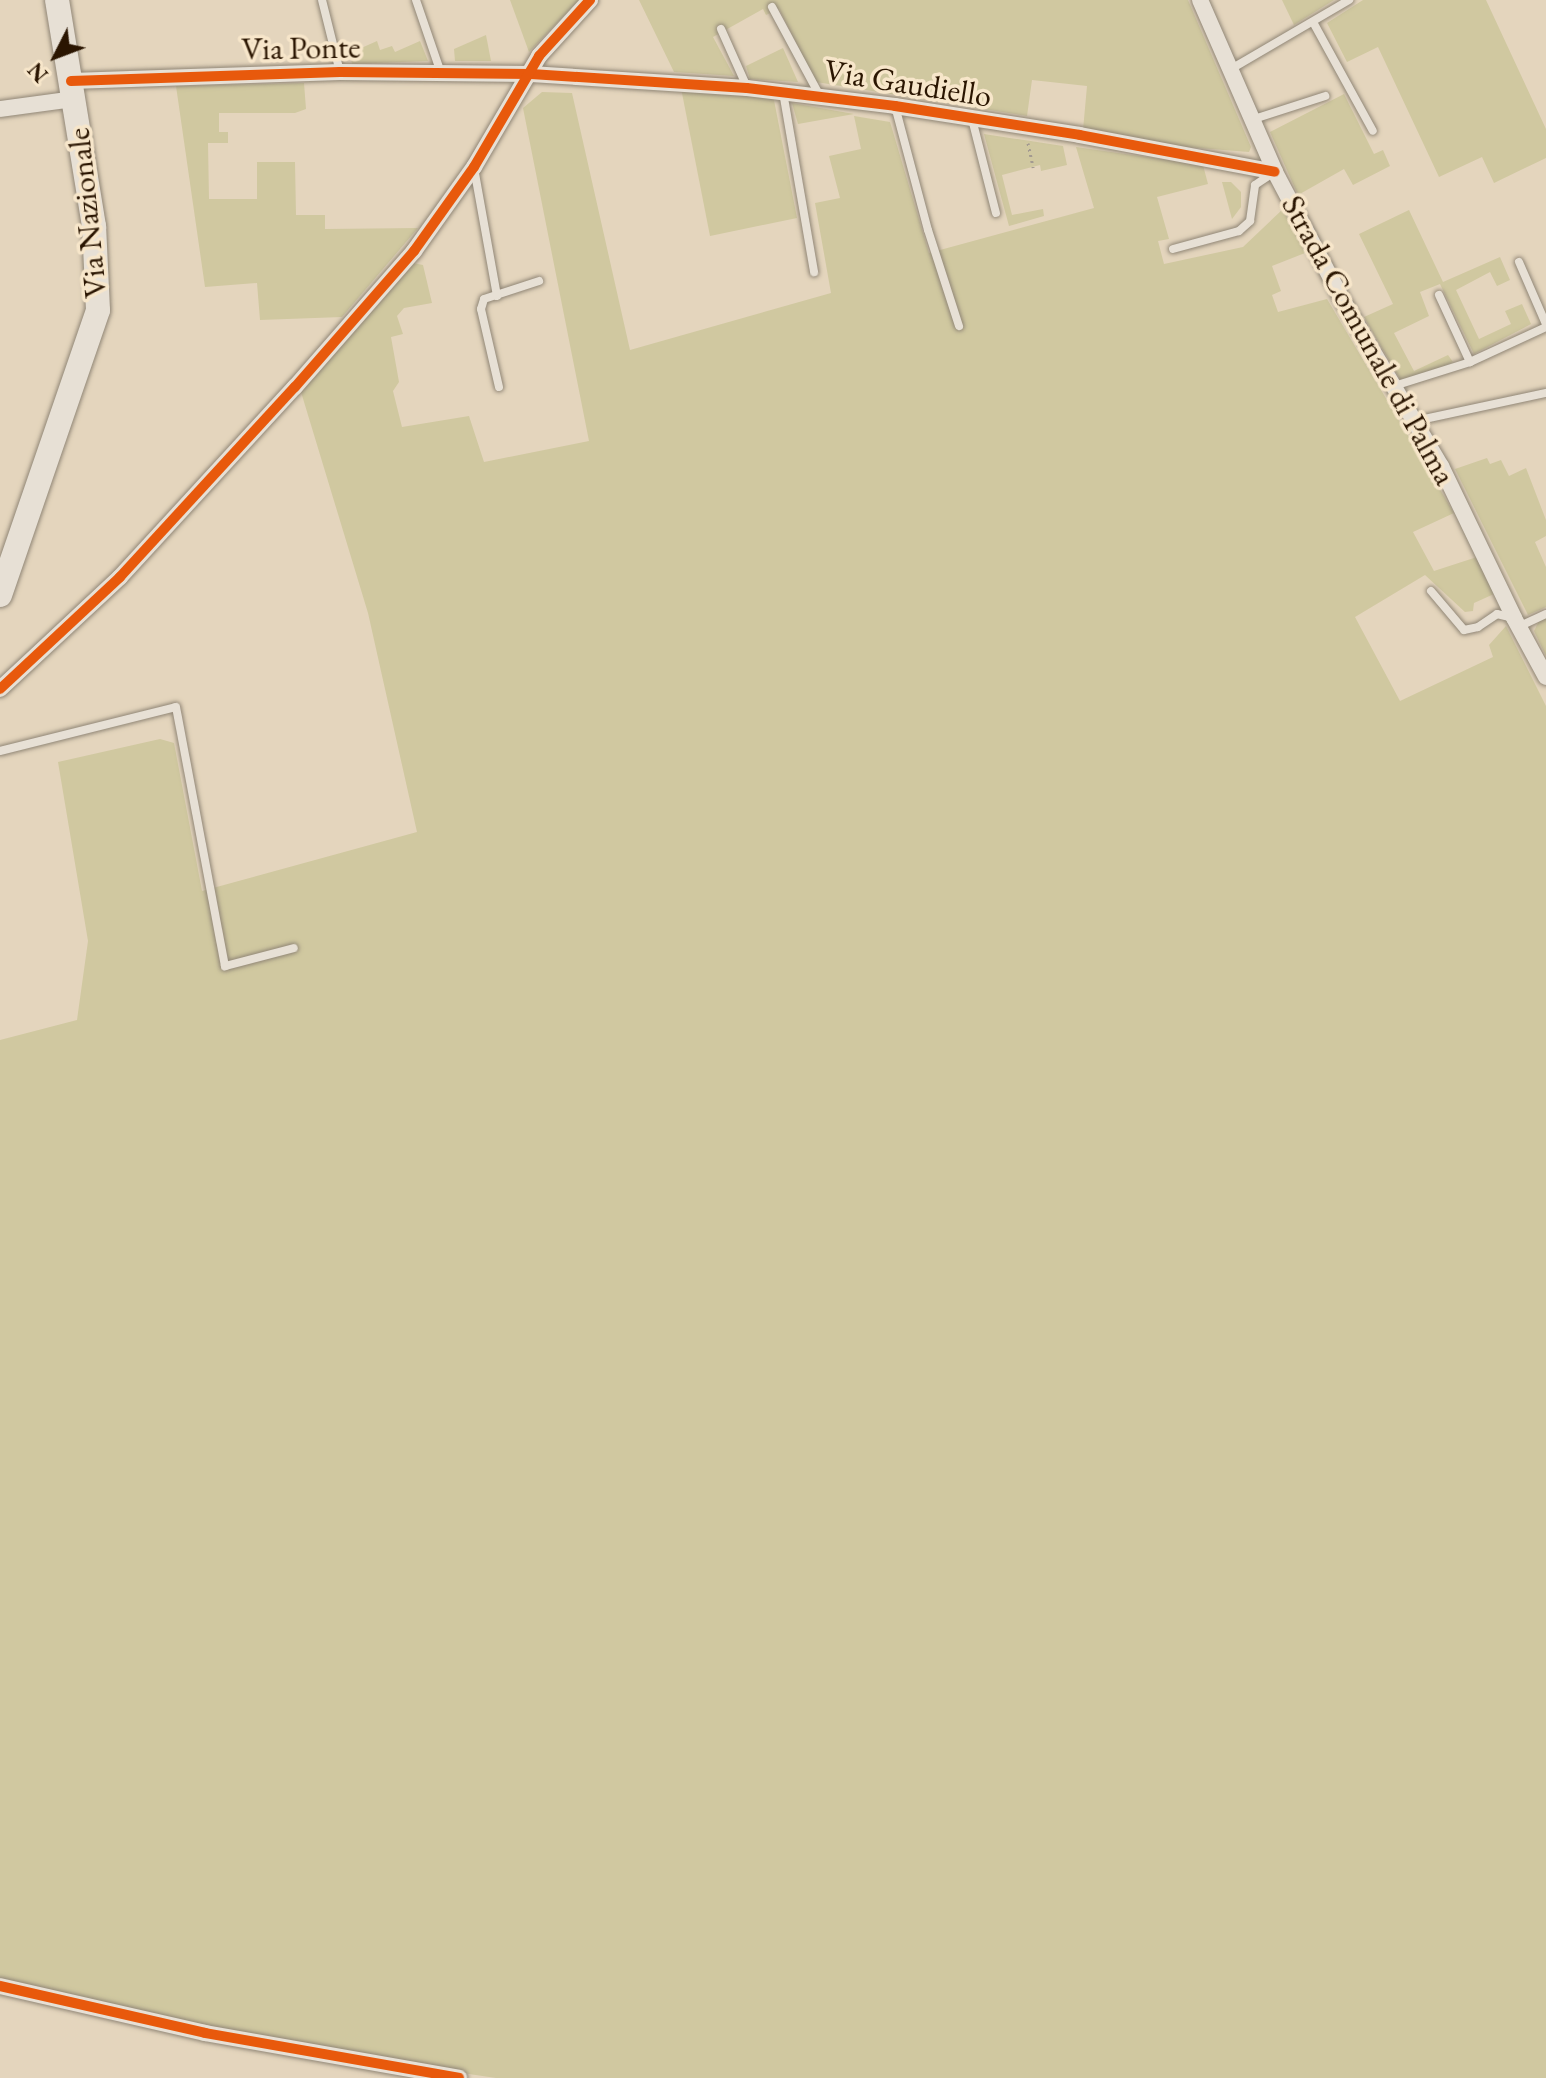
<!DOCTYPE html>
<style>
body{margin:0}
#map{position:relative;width:1546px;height:2078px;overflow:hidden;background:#e4d5bd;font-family:"EB Garamond",serif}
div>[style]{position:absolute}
.green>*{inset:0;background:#d0c8a0}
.path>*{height:3px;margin-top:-1.5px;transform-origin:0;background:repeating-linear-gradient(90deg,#a39a90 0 2px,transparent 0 6px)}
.roads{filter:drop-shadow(0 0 2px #908676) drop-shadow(0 0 2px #908676)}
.service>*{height:8px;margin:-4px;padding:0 4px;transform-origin:4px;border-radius:4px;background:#e7e0d5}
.minor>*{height:16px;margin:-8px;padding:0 8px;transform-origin:8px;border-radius:8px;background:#e7e0d5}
.secondary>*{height:24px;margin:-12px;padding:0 12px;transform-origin:12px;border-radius:12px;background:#e7e0d5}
.cycleway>*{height:10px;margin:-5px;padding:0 5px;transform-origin:5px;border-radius:5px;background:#e8590c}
span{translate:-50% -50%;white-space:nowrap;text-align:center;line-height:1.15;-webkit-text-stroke:7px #f7e6ca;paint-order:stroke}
.street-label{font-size:32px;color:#2a1501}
.north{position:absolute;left:16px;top:16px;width:80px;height:80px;-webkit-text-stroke:6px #f7e6ca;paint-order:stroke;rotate:228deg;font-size:22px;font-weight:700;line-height:32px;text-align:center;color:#2a1501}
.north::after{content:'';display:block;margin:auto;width:28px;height:36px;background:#2a1501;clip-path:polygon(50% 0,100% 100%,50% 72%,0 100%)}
</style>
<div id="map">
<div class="green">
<div style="clip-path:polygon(510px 0,579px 0,529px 52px)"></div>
<div style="clip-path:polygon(639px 0,1188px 0,1251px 147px,1249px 152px,1147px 144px,1083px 130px,1087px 86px,1032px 80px,1027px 116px,816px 82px,779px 9px,766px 15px,763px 9px,713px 37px,734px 76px,674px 72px)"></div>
<div style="clip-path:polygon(1282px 0,1334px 0,1294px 25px)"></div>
<div style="clip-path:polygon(1363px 0,1486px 0,1546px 129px,1546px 158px,1494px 183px,1482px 157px,1439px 177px,1378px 47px,1347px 62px,1327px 23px)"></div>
<div style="clip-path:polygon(486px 35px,491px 61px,455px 61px,454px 49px)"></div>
<div style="clip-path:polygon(377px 41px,380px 50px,392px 46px,395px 52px,420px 41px,428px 61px,352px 64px,350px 53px)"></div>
<div style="clip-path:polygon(783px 48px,798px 82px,750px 79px,746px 66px)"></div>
<div style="clip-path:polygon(304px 83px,306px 109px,295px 113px,219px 113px,219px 132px,228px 132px,228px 143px,208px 143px,209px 199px,257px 199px,257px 162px,295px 162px,296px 215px,325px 215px,325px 229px,418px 228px,342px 317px,260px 320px,257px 283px,205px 287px,176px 86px)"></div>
<div style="clip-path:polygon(681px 88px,773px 95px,797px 218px,710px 236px)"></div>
<div style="clip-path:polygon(542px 92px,572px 93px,630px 350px,831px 293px,815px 203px,840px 198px,829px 156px,861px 149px,854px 116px,890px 122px,929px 253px,1094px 208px,1076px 147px,1203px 165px,1208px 184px,1157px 197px,1169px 239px,1158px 241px,1164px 264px,1243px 247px,1283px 209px,1305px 253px,1272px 266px,1281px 291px,1272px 295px,1278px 312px,1327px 299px,1454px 513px,1413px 532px,1434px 571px,1477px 557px,1494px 594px,1474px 603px,1473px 611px,1465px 612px,1425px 575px,1355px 617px,1400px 701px,1493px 657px,1489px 645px,1506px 626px,1546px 706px,1546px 2078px,496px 2078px,273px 2045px,0 1990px,0 1040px,77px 1020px,88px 941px,58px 762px,160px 739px,174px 743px,202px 891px,417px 832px,368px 613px,301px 392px,413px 263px,423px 265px,432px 303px,404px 308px,397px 316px,403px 334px,391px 337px,399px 382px,393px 391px,402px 427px,469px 416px,484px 462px,589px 441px,523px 108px)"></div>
<div style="clip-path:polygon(1344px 94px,1374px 154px,1383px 150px,1390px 166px,1353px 185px,1344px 169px,1298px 195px,1270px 132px)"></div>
<div style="clip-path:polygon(792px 103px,854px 114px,798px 124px)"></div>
<div style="clip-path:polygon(984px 134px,1063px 146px,1067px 165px,1041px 171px,1040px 165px,1002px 175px,1012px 215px,1043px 209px,1044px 216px,1009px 226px)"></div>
<div style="clip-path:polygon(1222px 182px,1231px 182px,1241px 192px,1241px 207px,1232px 219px)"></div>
<div style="clip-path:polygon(1409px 210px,1443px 282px,1500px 257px,1510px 280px,1497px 286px,1490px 272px,1456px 290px,1479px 339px,1511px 324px,1505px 311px,1522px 304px,1531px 324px,1474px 354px,1440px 284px,1420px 292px,1429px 316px,1394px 333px,1414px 371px,1448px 355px,1453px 362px,1404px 386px,1364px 317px,1393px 304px,1359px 234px)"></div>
<div style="clip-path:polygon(1487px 458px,1490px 464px,1501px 460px,1509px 476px,1526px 468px,1546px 520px,1546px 536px,1535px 542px,1546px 567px,1546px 607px,1528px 615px,1455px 469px)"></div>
<div style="clip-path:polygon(1546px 618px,1546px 656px,1534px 631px,1539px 621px)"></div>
</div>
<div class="path">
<div style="left:1028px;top:143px;width:25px;rotate:78deg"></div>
</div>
<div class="roads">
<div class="service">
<div style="left:322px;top:0;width:74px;rotate:76deg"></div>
<div style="left:416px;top:0;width:77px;rotate:71.1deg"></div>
<div style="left:772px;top:7px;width:101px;rotate:61.7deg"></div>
<div style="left:1313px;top:22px;width:124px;rotate:61.2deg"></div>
<div style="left:721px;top:29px;width:64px;rotate:65.9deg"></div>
<div style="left:1231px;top:69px;width:137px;rotate:-30.3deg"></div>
<div style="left:783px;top:92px;width:183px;rotate:80.2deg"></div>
<div style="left:895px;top:106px;width:128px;rotate:75.1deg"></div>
<div style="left:928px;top:230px;width:101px;rotate:72.1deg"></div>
<div style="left:972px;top:119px;width:97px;rotate:75.7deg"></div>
<div style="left:1254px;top:119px;width:75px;rotate:-17.9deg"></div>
<div style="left:474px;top:168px;width:130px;rotate:79.8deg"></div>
<div style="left:1173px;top:249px;width:68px;rotate:-15.3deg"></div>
<div style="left:1239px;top:231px;width:15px;rotate:-42deg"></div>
<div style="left:1250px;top:221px;width:36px;rotate:-82deg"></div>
<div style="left:1255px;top:185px;width:23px;rotate:-34deg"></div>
<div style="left:1519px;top:262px;width:68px;rotate:66.5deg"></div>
<div style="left:1439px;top:295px;width:74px;rotate:65.2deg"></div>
<div style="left:1394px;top:386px;width:80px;rotate:-17.5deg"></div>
<div style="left:1470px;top:362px;width:84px;rotate:-24.7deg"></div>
<div style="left:499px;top:387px;width:80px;rotate:-103deg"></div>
<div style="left:481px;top:309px;width:10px;rotate:-73deg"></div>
<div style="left:484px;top:299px;width:58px;rotate:-18.1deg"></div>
<div style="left:1415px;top:421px;width:134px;rotate:-12.1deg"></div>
<div style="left:1431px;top:591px;width:51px;rotate:49.8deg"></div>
<div style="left:1464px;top:630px;width:14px;rotate:-12deg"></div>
<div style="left:1478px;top:627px;width:23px;rotate:-34deg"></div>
<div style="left:1497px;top:614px;width:16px;rotate:14deg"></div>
<div style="left:1518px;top:627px;width:31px;rotate:-25deg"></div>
<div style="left:0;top:751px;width:181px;rotate:-14deg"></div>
<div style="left:176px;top:707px;width:264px;rotate:79.3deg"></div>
<div style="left:225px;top:966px;width:71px;rotate:-14.6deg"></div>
</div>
<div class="minor">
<div style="left:1200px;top:0;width:188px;rotate:66.4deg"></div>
<div style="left:1275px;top:172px;width:146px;rotate:62.2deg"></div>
<div style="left:1343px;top:301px;width:192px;rotate:59.3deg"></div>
<div style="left:1441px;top:466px;width:169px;rotate:64.3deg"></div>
<div style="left:1514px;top:618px;width:67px;rotate:61.5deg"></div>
<div style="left:71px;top:81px;width:269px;rotate:-1.9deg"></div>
<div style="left:340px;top:72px;width:191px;rotate:0.6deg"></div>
<div style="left:531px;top:74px;width:216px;rotate:3.7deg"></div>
<div style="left:747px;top:88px;width:149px;rotate:6.9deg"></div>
<div style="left:895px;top:106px;width:187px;rotate:8.9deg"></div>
<div style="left:1080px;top:135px;width:198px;rotate:10.7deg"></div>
<div style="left:0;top:109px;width:75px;rotate:-7.7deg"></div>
<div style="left:0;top:689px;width:164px;rotate:-43deg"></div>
<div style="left:120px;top:577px;width:258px;rotate:-47.4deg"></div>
<div style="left:295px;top:387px;width:181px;rotate:-48.8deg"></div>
<div style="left:414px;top:251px;width:103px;rotate:-54.5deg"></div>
<div style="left:474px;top:167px;width:129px;rotate:-59.6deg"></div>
<div style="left:539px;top:56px;width:76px;rotate:-47.7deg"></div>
<div style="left:0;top:1986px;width:210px;rotate:12.9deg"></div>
<div style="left:205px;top:2033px;width:258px;rotate:10deg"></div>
</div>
<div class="secondary">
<div style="left:0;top:595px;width:301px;rotate:-71deg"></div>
<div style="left:98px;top:310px;width:84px;rotate:-92.7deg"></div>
<div style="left:94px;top:226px;width:229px;rotate:-99.3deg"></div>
</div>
</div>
<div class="cycleway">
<div style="left:71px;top:81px;width:269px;rotate:-1.9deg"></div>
<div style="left:340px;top:72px;width:191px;rotate:0.6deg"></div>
<div style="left:531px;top:74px;width:216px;rotate:3.7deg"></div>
<div style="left:747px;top:88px;width:149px;rotate:6.9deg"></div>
<div style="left:895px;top:106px;width:187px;rotate:8.9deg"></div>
<div style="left:1080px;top:135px;width:198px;rotate:10.7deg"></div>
<div style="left:0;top:689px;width:164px;rotate:-43deg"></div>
<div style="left:120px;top:577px;width:258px;rotate:-47.4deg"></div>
<div style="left:295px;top:387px;width:181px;rotate:-48.8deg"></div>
<div style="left:414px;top:251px;width:103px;rotate:-54.5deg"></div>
<div style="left:474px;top:167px;width:129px;rotate:-59.6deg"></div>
<div style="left:539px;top:56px;width:76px;rotate:-47.7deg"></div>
<div style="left:0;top:1986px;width:210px;rotate:12.9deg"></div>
<div style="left:205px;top:2033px;width:258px;rotate:10deg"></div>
</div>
<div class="street-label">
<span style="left:301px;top:48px;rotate:-1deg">Via Ponte</span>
<span style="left:908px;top:83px;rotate:9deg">Via Gaudiello</span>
<span style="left:87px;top:213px;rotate:-96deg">Via Nazionale</span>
<span style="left:1369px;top:340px;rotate:61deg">Strada Comunale di Palma</span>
</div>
<div class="north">N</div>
</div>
